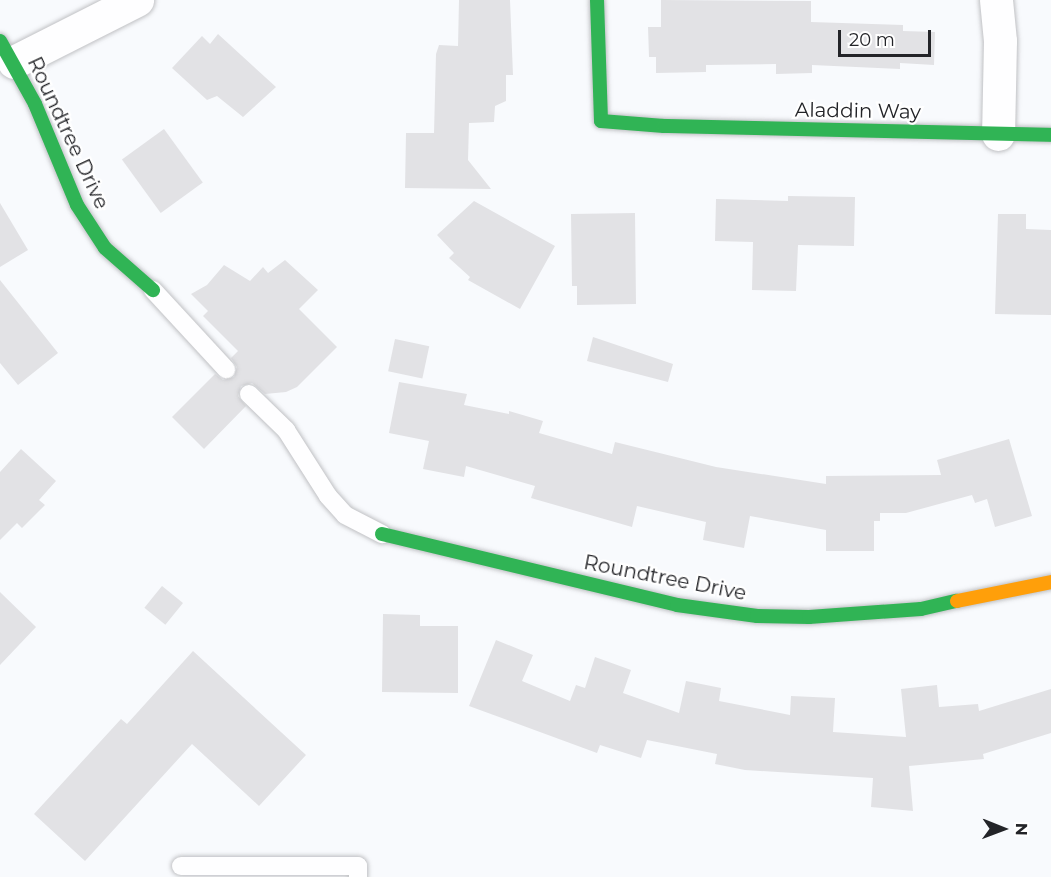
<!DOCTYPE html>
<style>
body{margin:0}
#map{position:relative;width:1051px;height:877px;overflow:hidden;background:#f8fafd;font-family:Montserrat,sans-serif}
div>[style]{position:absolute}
.building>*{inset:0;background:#e2e2e5;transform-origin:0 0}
.roads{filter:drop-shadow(0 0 2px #c0c1c4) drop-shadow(0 0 2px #c0c1c4)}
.lane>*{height:18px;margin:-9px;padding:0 9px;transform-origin:9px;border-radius:9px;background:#fefeff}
.street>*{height:33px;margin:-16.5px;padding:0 16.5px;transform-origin:16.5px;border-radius:16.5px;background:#fefeff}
.fast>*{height:14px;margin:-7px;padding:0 7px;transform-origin:7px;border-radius:7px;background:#30b455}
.slow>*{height:14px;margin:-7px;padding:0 7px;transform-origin:7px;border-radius:7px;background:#ff9f0a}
span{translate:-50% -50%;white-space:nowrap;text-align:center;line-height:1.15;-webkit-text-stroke:4.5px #fff;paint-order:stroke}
.street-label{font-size:20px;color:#232428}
.north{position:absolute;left:973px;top:799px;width:60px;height:60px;-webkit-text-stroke:4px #fff;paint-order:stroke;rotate:91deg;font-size:16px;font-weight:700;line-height:24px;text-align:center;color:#232428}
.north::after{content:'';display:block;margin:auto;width:21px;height:27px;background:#232428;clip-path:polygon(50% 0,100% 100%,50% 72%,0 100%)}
.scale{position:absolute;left:838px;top:30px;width:93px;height:27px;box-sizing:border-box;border:3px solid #232428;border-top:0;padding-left:8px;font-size:18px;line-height:21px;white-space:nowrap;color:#232428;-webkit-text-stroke:4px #fff;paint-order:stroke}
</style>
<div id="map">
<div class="building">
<div style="clip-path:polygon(459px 0,510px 0,513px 75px,506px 75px,506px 101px,495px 106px,494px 122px,469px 123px,468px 160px,491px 189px,405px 188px,406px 133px,434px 133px,436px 54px,439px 45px,458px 46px)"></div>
<div style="clip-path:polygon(661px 0,811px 1px,811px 22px,903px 25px,903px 31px,935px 32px,934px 65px,900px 63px,900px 69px,812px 65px,812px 73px,776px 74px,776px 64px,706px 65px,706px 72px,656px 73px,656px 57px,649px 57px,648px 27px,661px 27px)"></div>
<div style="clip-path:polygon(218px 34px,276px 87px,243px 117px,217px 96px,207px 100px,172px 68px,202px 36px,210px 44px)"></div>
<div style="left:164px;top:129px;width:66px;height:52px;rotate:54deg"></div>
<div style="clip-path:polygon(788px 196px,855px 197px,854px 246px,798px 245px,796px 291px,752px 290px,753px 242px,715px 241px,716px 199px,788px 201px)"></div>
<div style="clip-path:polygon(474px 201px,555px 246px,520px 309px,468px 280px,470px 277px,449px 258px,454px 253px,437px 235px)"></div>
<div style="clip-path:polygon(0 203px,28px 250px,0 267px)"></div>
<div style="clip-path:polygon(635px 213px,636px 304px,577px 305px,577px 286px,572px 286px,571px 214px)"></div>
<div style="clip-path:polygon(998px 214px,1026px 214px,1026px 229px,1051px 230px,1051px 315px,995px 314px)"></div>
<div style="clip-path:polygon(285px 260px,318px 290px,299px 309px,337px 347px,297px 387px,286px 392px,265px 394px,252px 383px,241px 386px,238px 396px,246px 406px,204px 449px,172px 417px,215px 374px,223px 380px,234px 377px,237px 367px,231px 358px,238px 351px,203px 316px,208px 311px,191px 294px,207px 285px,224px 265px,250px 281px,263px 267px,268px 273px)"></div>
<div style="clip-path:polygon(0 280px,58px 353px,18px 385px,0 363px)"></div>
<div style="clip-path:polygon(593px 337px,673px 364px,668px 382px,587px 361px)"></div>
<div style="left:395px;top:339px;width:35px;height:33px;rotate:12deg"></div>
<div style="clip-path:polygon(399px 382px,467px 394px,464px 405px,509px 414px,509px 411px,543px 421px,539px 433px,612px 454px,615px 442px,716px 467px,826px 484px,826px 476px,941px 475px,937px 460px,1009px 439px,1032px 516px,995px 527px,987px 499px,975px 503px,972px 495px,906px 513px,880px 513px,880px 521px,874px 521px,874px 551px,826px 551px,826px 530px,750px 516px,744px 548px,703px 540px,706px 522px,637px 506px,632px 527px,531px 498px,535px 486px,466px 466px,464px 477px,423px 469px,429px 441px,389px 433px)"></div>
<div style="clip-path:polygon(21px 449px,56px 481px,39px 500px,45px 505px,22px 528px,17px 523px,0 540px,0 472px)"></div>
<div style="left:162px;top:586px;width:27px;height:28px;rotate:39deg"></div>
<div style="clip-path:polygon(0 592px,36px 627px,0 665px)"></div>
<div style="clip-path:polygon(383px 614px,420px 615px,420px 626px,458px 626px,458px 693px,382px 692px)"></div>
<div style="clip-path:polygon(496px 640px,533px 655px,522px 681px,570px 701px,576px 685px,585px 688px,595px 657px,631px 670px,623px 693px,679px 713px,686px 681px,721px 688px,719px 701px,790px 715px,791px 696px,835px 698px,833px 732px,906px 737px,901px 689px,937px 685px,939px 707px,978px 704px,979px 711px,1051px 689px,1051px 733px,983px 754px,984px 759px,909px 766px,913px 811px,871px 807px,873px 778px,745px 770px,715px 764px,717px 754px,647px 740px,641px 758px,600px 745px,597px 753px,469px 706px)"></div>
<div style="clip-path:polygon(193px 651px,306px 755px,259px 806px,192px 744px,85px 861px,34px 814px,121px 719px,127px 724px)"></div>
</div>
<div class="roads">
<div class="lane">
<div style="left:153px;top:290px;width:108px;rotate:47.3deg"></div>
<div style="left:249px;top:394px;width:52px;rotate:44.2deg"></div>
<div style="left:286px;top:430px;width:78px;rotate:57.5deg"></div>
<div style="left:328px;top:496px;width:25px;rotate:48deg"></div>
<div style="left:345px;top:515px;width:42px;rotate:27.2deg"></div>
<div style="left:181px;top:866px;width:177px"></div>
<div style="left:358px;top:866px;width:11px;rotate:90deg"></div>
</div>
<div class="street">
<div style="left:996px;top:0;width:41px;rotate:84.4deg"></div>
<div style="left:1000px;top:41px;width:93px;rotate:91.2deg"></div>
<div style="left:14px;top:62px;width:138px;rotate:-26.8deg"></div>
</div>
<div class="fast">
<div style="left:597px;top:0;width:121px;rotate:88.1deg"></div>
<div style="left:601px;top:121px;width:63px;rotate:4.5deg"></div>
<div style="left:664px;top:126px;width:387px;rotate:1.3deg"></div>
<div style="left:0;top:41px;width:72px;rotate:60.9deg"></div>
<div style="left:35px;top:104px;width:109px;rotate:67.4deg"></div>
<div style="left:77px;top:205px;width:51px;rotate:56.9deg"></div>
<div style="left:105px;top:248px;width:64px;rotate:41.2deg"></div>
<div style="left:382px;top:534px;width:303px;rotate:13.5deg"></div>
<div style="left:677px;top:605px;width:81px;rotate:7.8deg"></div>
<div style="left:757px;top:616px;width:52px;rotate:1.1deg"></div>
<div style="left:809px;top:617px;width:112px;rotate:-4.1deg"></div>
<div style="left:921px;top:609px;width:37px;rotate:-13deg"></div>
</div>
<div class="slow">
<div style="left:957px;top:601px;width:96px;rotate:-11.4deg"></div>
</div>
</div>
<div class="street-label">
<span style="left:858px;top:111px;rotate:1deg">Aladdin Way</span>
<span style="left:68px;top:133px;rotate:65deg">Roundtree Drive</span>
<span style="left:665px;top:578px;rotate:11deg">Roundtree Drive</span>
</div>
<div class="north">N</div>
<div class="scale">20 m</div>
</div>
